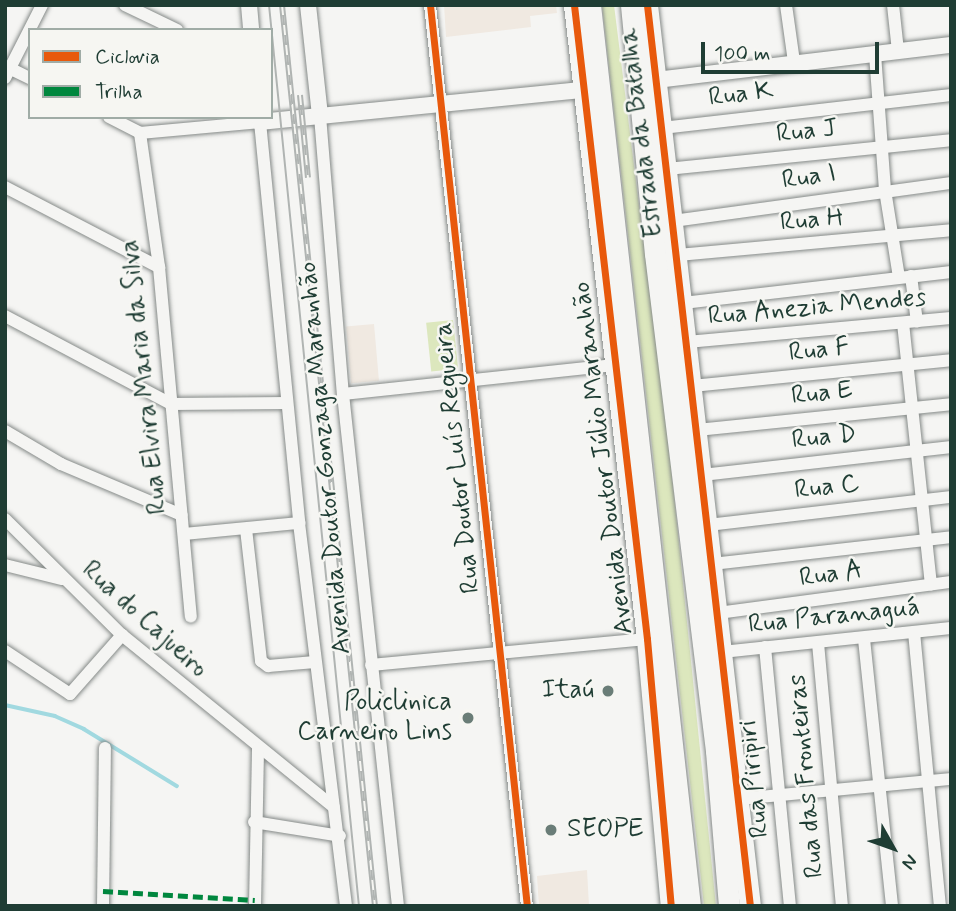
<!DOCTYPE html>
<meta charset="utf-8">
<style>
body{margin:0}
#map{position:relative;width:956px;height:911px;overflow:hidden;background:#f5f5f3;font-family:Mynerve,sans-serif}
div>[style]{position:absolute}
.built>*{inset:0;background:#f0e9e1;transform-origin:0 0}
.green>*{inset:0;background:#dce7bd;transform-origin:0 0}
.stream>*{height:3.5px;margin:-1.75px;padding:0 1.75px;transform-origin:1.75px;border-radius:1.75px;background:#a1d9e0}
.roads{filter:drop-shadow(0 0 2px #858a88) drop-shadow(0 0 2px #858a88)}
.minor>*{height:12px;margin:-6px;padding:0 6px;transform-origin:6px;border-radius:6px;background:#f5f5f3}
.tertiary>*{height:16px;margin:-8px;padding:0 8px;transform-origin:8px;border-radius:8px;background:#f5f5f3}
.primary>*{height:21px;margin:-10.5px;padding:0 10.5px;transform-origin:10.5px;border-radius:10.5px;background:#f5f5f3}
.trunk>*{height:21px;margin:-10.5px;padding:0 10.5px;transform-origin:10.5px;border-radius:10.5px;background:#f5f5f3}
.tram>*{height:2px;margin:-1px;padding:0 1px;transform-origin:1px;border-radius:1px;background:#b0b4b2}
.rail>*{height:6px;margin-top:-3px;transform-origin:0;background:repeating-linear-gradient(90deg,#f6f6f2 0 10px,#b0b4b2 0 20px);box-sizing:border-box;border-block:2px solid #b0b4b2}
.quiet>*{height:5px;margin-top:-2.5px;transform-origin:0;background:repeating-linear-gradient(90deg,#00873e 0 10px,transparent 0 15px)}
.cycleway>*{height:7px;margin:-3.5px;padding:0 3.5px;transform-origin:3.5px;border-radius:3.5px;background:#e8590c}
.dots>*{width:19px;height:19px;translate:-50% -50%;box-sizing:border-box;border:4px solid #f6f6f2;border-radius:50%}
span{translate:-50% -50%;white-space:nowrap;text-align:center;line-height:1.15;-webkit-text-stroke:5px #f6f6f2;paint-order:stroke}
.street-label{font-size:26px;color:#1f3d34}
.poi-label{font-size:26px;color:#1f3d34}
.right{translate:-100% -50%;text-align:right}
.left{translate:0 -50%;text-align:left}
.frame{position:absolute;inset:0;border:7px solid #1f3d34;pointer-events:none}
.legend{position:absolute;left:28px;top:28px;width:245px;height:91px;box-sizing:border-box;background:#f6f6f2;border:2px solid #a0aca6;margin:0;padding:9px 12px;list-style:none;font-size:21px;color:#1f3d34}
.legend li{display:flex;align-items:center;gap:14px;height:35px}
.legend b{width:35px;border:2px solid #a0aca6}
.north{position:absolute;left:858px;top:813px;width:70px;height:70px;-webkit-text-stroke:5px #f6f6f2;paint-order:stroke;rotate:130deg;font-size:19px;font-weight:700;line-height:28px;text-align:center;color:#1f3d34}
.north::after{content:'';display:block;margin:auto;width:24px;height:32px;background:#1f3d34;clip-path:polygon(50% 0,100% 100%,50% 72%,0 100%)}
.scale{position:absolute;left:701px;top:42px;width:178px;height:32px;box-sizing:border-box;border:4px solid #1f3d34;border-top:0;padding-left:9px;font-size:21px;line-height:24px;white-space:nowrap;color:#1f3d34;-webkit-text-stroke:5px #f6f6f2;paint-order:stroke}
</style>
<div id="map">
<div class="built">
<div style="clip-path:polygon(444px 5px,556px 5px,557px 13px,530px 16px,531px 27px,446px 37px)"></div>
<div style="left:374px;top:324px;width:57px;height:28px;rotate:85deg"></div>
<div style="clip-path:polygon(587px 870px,589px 906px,539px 906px,537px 876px)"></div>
</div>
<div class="green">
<div style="clip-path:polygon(602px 5px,614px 5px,669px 446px,716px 906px,704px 906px)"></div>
<div style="left:453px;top:320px;width:49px;height:27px;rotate:84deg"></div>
</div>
<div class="stream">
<div style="left:5px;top:705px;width:51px;rotate:12.4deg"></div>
<div style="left:55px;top:716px;width:32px;rotate:24deg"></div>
<div style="left:84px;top:729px;width:109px;rotate:31.5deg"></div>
</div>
<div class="roads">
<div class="minor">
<div style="left:125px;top:5px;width:58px;rotate:25.7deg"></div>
<div style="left:430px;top:5px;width:906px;rotate:83.86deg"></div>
<div style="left:786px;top:5px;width:58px;rotate:82deg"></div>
<div style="left:893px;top:5px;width:46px;rotate:83.8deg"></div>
<div style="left:875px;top:54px;width:136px;rotate:85.8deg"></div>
<div style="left:885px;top:190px;width:88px;rotate:80.9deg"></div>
<div style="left:5px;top:66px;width:28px;rotate:26deg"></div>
<div style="left:5px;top:78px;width:82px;rotate:-63.1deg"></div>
<div style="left:320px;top:116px;width:279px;rotate:85.3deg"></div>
<div style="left:343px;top:394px;width:515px;rotate:83.87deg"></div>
<div style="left:109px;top:117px;width:35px;rotate:27deg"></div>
<div style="left:140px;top:133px;width:121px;rotate:-5.2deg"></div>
<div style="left:260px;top:122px;width:403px;rotate:84.4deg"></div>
<div style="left:299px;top:523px;width:386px;rotate:83deg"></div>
<div style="left:662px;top:128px;width:291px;rotate:-6.5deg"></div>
<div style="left:140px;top:133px;width:135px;rotate:81.9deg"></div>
<div style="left:159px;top:267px;width:351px;rotate:84.8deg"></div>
<div style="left:667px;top:169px;width:285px;rotate:-5.8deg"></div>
<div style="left:5px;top:187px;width:174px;rotate:27.5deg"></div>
<div style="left:673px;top:221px;width:281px;rotate:-7.8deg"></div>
<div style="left:678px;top:255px;width:274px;rotate:-5.2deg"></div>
<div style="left:911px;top:276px;width:46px;rotate:82.6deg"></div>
<div style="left:683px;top:303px;width:270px;rotate:-6.6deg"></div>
<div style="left:5px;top:316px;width:188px;rotate:27.9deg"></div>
<div style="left:171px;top:404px;width:116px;rotate:-0.5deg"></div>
<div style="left:903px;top:323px;width:263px;rotate:83.9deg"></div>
<div style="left:687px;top:342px;width:265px;rotate:-5.2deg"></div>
<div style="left:692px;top:386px;width:260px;rotate:-5.7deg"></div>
<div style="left:343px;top:394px;width:273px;rotate:-6.1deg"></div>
<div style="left:697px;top:430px;width:255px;rotate:-5.8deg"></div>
<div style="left:5px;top:431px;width:65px;rotate:30.5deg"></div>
<div style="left:61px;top:464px;width:131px;rotate:22.9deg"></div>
<div style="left:702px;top:475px;width:251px;rotate:-6.4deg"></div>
<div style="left:5px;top:519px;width:165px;rotate:44.8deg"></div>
<div style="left:122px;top:635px;width:273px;rotate:39.1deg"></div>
<div style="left:708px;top:525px;width:245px;rotate:-6.6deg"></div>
<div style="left:246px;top:529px;width:133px;rotate:83.5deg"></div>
<div style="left:261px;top:661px;width:9px;rotate:36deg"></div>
<div style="left:268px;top:666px;width:47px;rotate:-4.9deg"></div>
<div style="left:184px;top:534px;width:116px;rotate:-5.5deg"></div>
<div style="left:712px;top:564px;width:241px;rotate:-6.4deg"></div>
<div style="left:5px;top:565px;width:59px;rotate:13.8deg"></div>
<div style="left:718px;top:613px;width:235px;rotate:-7.6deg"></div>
<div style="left:914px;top:632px;width:275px;rotate:84.6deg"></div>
<div style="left:864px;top:639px;width:268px;rotate:84deg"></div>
<div style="left:818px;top:643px;width:264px;rotate:84.8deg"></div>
<div style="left:765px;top:647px;width:260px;rotate:84.5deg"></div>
<div style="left:5px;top:651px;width:78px;rotate:33.5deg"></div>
<div style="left:70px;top:694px;width:79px;rotate:-48.6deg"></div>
<div style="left:722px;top:652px;width:230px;rotate:-6deg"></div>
<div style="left:371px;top:665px;width:277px;rotate:-5.4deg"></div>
<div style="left:739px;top:799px;width:213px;rotate:-5.4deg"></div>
<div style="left:254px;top:822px;width:87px;rotate:9.2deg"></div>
<div style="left:103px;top:906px;width:158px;rotate:-89.3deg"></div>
<div style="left:255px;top:906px;width:158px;rotate:-88.9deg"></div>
</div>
<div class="tertiary">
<div style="left:249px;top:5px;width:25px;rotate:85deg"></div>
<div style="left:308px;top:5px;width:112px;rotate:83.8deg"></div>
<div style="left:656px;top:80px;width:297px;rotate:-6.8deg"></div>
<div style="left:260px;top:117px;width:5px;rotate:90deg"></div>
<div style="left:260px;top:122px;width:325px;rotate:-5.7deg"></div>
</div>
<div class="primary">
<div style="left:574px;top:5px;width:638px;rotate:83.43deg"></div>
<div style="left:647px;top:639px;width:268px;rotate:84.9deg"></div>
<div style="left:647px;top:5px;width:907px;rotate:83.48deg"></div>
</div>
<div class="trunk">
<div style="left:590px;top:5px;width:907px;rotate:83.67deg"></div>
<div style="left:631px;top:5px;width:250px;rotate:84.5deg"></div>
<div style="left:655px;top:254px;width:501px;rotate:83deg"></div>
<div style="left:716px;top:751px;width:156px;rotate:85.2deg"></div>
</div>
</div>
<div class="tram">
<div style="left:269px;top:5px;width:905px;rotate:84.3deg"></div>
</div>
<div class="rail">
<div style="left:282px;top:5px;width:906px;rotate:84.11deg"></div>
<div style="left:300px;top:95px;width:83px;rotate:84.5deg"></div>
</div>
<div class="quiet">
<div style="left:103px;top:891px;width:152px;rotate:3.4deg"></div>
</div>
<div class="cycleway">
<div style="left:430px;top:5px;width:906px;rotate:83.86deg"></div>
<div style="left:574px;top:5px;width:638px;rotate:83.43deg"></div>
<div style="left:647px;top:639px;width:268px;rotate:84.9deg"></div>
<div style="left:647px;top:5px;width:907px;rotate:83.48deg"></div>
</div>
<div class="dots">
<div style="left:608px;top:691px;background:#6a7d77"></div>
<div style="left:468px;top:718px;background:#6a7d77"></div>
<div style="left:551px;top:830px;background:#6a7d77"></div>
</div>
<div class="street-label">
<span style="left:741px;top:95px;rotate:-7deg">Rua K</span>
<span style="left:807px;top:132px;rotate:-6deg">Rua J</span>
<span style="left:642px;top:133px;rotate:-97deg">Estrada da Batalha</span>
<span style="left:809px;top:178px;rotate:-8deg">Rua I</span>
<span style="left:812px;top:221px;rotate:-5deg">Rua H</span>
<span style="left:817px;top:308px;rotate:-5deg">Rua Anezia Mendes</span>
<span style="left:819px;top:351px;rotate:-6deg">Rua F</span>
<span style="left:145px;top:377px;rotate:-96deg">Rua Elvira Maria da Silva</span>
<span style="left:822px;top:394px;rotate:-6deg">Rua E</span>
<span style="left:824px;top:438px;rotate:-6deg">Rua D</span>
<span style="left:326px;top:458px;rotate:-95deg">Avenida Doutor Gonzaga Maranhão</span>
<span style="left:458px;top:458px;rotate:-96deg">Rua Doutor Luís Regueira</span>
<span style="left:604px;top:458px;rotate:-97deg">Avenida Doutor Júlio Maranhão</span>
<span style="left:827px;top:488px;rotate:-6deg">Rua C</span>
<span style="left:831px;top:575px;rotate:-8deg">Rua A</span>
<span style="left:834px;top:617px;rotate:-6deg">Rua Paranaguá</span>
<span style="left:144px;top:620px;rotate:42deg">Rua do Cajueiro</span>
<span style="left:807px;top:776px;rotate:-95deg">Rua das Fronteiras</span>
<span style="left:755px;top:779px;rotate:-96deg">Rua Piripiri</span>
</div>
<div class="poi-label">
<span class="right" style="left:594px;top:691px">Itaú</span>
<span class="right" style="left:452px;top:718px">Policlinica<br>Carneiro Lins</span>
<span class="left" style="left:567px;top:830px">SEOPE</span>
</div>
<div class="frame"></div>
<ul class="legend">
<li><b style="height:9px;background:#e8590c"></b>Ciclovia</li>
<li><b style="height:9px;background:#00873e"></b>Trilha</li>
</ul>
<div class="north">N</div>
<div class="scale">100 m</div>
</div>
